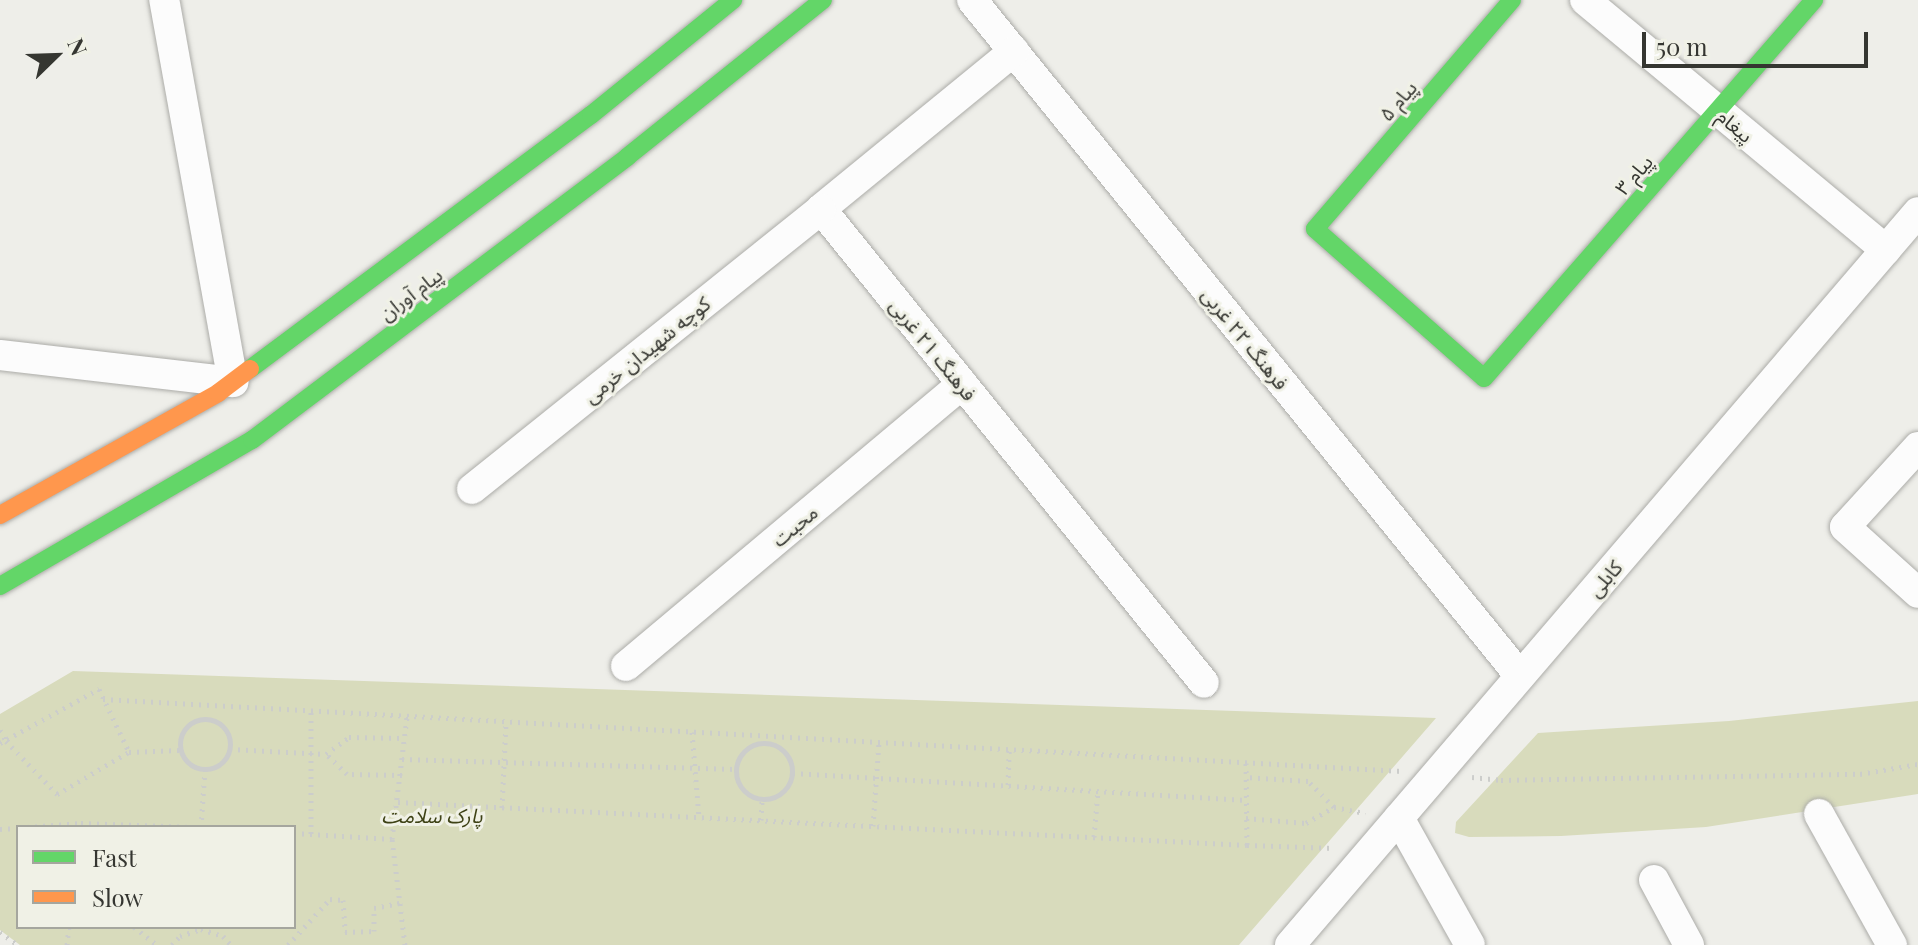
<!DOCTYPE html>
<meta charset="utf-8">
<style>
body{margin:0}
#map{position:relative;width:1918px;height:945px;overflow:hidden;background:#eeeee9;font-family:"Playfair Display","Noto Sans Arabic",serif}
div>[style]{position:absolute}
.green>*{inset:0;background:#d8dbbc}
.path>*{height:5px;margin-top:-2.5px;transform-origin:0;background:repeating-linear-gradient(90deg,#cccdcb 0 2px,transparent 0 8px)}
.path>.ring{margin:-2.5px;padding:0;box-sizing:content-box;background:none;border:5px solid #cccdcb;border-radius:50%}
.roads{filter:drop-shadow(0 0 2px #acaca8) drop-shadow(0 0 2px #acaca8)}
.street>*{height:30px;margin:-15px;padding:0 15px;transform-origin:15px;border-radius:15px;background:#fcfcfc}
.fast>*{height:18px;margin:-9px;padding:0 9px;transform-origin:9px;border-radius:9px;background:#63d668}
.slow>*{height:18px;margin:-9px;padding:0 9px;transform-origin:9px;border-radius:9px;background:#ff974d}
span{translate:-50% -50%;white-space:nowrap;text-align:center;line-height:1.15;-webkit-text-stroke:6px #f0f1e6;paint-order:stroke}
.street-label{font-size:20px;color:#353631}
.park-label{font-size:20px;color:#3e4216;font-style:italic}
.legend{position:absolute;left:16px;top:825px;width:280px;height:104px;box-sizing:border-box;background:#f0f1e6;border:2px solid #a5a69e;margin:0;padding:10px 14px;list-style:none;font-size:24px;color:#353631}
.legend li{display:flex;align-items:center;gap:16px;height:40px}
.legend b{width:40px;border:2px solid #a5a69e}
.north{position:absolute;left:16px;top:16px;width:80px;height:80px;-webkit-text-stroke:6px #f0f1e6;paint-order:stroke;rotate:67deg;font-size:22px;font-weight:700;line-height:32px;text-align:center;color:#353631}
.north::after{content:'';display:block;margin:auto;width:28px;height:36px;background:#353631;clip-path:polygon(50% 0,100% 100%,50% 72%,0 100%)}
.scale{position:absolute;left:1642px;top:32px;width:226px;height:36px;box-sizing:border-box;border:4px solid #353631;border-top:0;padding-left:10px;font-size:24px;line-height:28px;white-space:nowrap;color:#353631;-webkit-text-stroke:6px #f0f1e6;paint-order:stroke}
</style>
<div id="map">
<div class="green">
<div style="clip-path:polygon(evenodd,73px 671px,1436px 718px,1239px 945px,20px 945px,0 930px,0 714px,73px 671px,294px 827px,294px 927px,18px 927px,18px 827px,294px 827px)"></div>
<div style="clip-path:polygon(1918px 701px,1918px 794px,1706px 827px,1561px 836px,1469px 837px,1455px 833px,1456px 822px,1538px 733px,1729px 721px)"></div>
</div>
<div class="path">
<div style="left:103px;top:699px;width:1301px;rotate:3.17deg"></div>
<div class="ring" style="left:180px;top:719px;width:45px;height:45px"></div>
<div style="left:0;top:730px;width:13px;rotate:61deg"></div>
<div style="left:6px;top:741px;width:74px;rotate:46.1deg"></div>
<div style="left:57px;top:794px;width:83px;rotate:-30.3deg"></div>
<div style="left:692px;top:732px;width:85px;rotate:85.3deg"></div>
<div class="ring" style="left:736px;top:743px;width:51px;height:51px"></div>
<div style="left:0;top:743px;width:113px;rotate:-28.6deg"></div>
<div style="left:99px;top:689px;width:70px;rotate:64.5deg"></div>
<div style="left:129px;top:752px;width:51px;rotate:-2.2deg"></div>
<div style="left:230px;top:749px;width:96px;rotate:3deg"></div>
<div style="left:402px;top:759px;width:333px;rotate:1.7deg"></div>
<div style="left:793px;top:773px;width:454px;rotate:3.4deg"></div>
<div style="left:402px;top:775px;width:55px;rotate:-179deg"></div>
<div style="left:347px;top:774px;width:29px;rotate:-136deg"></div>
<div style="left:326px;top:754px;width:29px;rotate:-36deg"></div>
<div style="left:349px;top:737px;width:54px;rotate:1.1deg"></div>
<div style="left:1472px;top:777px;width:29px;rotate:6deg"></div>
<div style="left:1501px;top:780px;width:359px;rotate:-1deg"></div>
<div style="left:1860px;top:774px;width:59px;rotate:-9.8deg"></div>
<div style="left:1008px;top:785px;width:36px;rotate:-88deg"></div>
<div style="left:398px;top:802px;width:850px;rotate:2.9deg"></div>
<div style="left:1247px;top:845px;width:82px;rotate:-90.7deg"></div>
<div style="left:1334px;top:807px;width:32px;rotate:11deg"></div>
<div style="left:502px;top:808px;width:86px;rotate:-87.3deg"></div>
<div style="left:1246px;top:818px;width:60px;rotate:4.8deg"></div>
<div style="left:1306px;top:823px;width:32px;rotate:-30deg"></div>
<div style="left:1334px;top:807px;width:37px;rotate:-135deg"></div>
<div style="left:1308px;top:781px;width:62px;rotate:-176.3deg"></div>
<div style="left:761px;top:820px;width:21px;rotate:-87deg"></div>
<div style="left:873px;top:826px;width:84px;rotate:-85.9deg"></div>
<div style="left:27px;top:827px;width:54px;rotate:-4.2deg"></div>
<div style="left:81px;top:823px;width:113px;rotate:2deg"></div>
<div style="left:201px;top:827px;width:57px;rotate:-86deg"></div>
<div style="left:0;top:829px;width:18px;rotate:-3deg"></div>
<div style="left:294px;top:833px;width:98px;rotate:3.5deg"></div>
<div style="left:311px;top:834px;width:123px;rotate:-90deg"></div>
<div style="left:1094px;top:837px;width:46px;rotate:-85deg"></div>
<div style="left:1247px;top:845px;width:87px;rotate:2deg"></div>
<div style="left:134px;top:927px;width:29px;rotate:38deg"></div>
<div style="left:0;top:932px;width:22px;rotate:36deg"></div>
<div style="left:67px;top:945px;width:18px;rotate:-84deg"></div>
<div style="left:172px;top:945px;width:12px;rotate:-48deg"></div>
<div style="left:180px;top:936px;width:22px;rotate:-18deg"></div>
<div style="left:201px;top:929px;width:23px;rotate:18deg"></div>
<div style="left:223px;top:936px;width:12px;rotate:48deg"></div>
<div style="left:288px;top:945px;width:62px;rotate:-47.6deg"></div>
<div style="left:330px;top:899px;width:13px;rotate:4deg"></div>
<div style="left:343px;top:900px;width:32px;rotate:86deg"></div>
<div style="left:345px;top:932px;width:29px;rotate:-2deg"></div>
<div style="left:374px;top:931px;width:23px;rotate:-90deg"></div>
<div style="left:374px;top:908px;width:26px;rotate:-11deg"></div>
<div style="left:405px;top:945px;width:107px;rotate:-97deg"></div>
<div style="left:392px;top:839px;width:124px;rotate:-83deg"></div>
</div>
<div class="roads">
<div class="street">
<div style="left:972px;top:0;width:870px;rotate:50.97deg"></div>
<div style="left:1585px;top:0;width:391px;rotate:39.7deg"></div>
<div style="left:1014px;top:51px;width:249px;rotate:140.7deg"></div>
<div style="left:821px;top:209px;width:609px;rotate:51.06deg"></div>
<div style="left:0;top:355px;width:235px;rotate:6.6deg"></div>
<div style="left:233px;top:382px;width:388px;rotate:-100.2deg"></div>
<div style="left:1918px;top:447px;width:108px;rotate:132.4deg"></div>
<div style="left:1845px;top:527px;width:98px;rotate:42.1deg"></div>
<div style="left:472px;top:489px;width:447px;rotate:-38.7deg"></div>
<div style="left:626px;top:666px;width:439px;rotate:-40deg"></div>
<div style="left:1819px;top:814px;width:150px;rotate:60.9deg"></div>
<div style="left:1399px;top:818px;width:145px;rotate:60.8deg"></div>
<div style="left:1654px;top:880px;width:74px;rotate:61.7deg"></div>
<div style="left:1290px;top:945px;width:965px;rotate:-49.41deg"></div>
</div>
<div class="fast">
<div style="left:1512px;top:0;width:302px;rotate:130.7deg"></div>
<div style="left:1315px;top:229px;width:225px;rotate:41.4deg"></div>
<div style="left:1484px;top:378px;width:502px;rotate:-48.88deg"></div>
<div style="left:250px;top:369px;width:425px;rotate:-36.7deg"></div>
<div style="left:591px;top:115px;width:183px;rotate:-39deg"></div>
<div style="left:0;top:586px;width:291px;rotate:-30.1deg"></div>
<div style="left:252px;top:440px;width:470px;rotate:-37deg"></div>
<div style="left:627px;top:157px;width:251px;rotate:-38.7deg"></div>
</div>
<div class="slow">
<div style="left:0;top:515px;width:250px;rotate:-29.2deg"></div>
<div style="left:218px;top:393px;width:40px;rotate:-37deg"></div>
</div>
</div>
<div class="street-label">
<span style="left:1397px;top:100px;rotate:-49deg">پیام ۵</span>
<span style="left:1736px;top:125px;rotate:40deg">پیغام</span>
<span style="left:1633px;top:174px;rotate:-49deg">پیام ۳</span>
<span style="left:410px;top:293px;rotate:-37deg">پیام آوران</span>
<span style="left:1246px;top:338px;rotate:51deg">فرهنگ ۲۲ غربی</span>
<span style="left:646px;top:349px;rotate:-39deg">کوچه شهیدان خرمی</span>
<span style="left:934px;top:349px;rotate:51deg">فرهنگ ۲۱ غربی</span>
<span style="left:794px;top:525px;rotate:-40deg">محبت</span>
<span style="left:1604px;top:578px;rotate:-49deg">کابلی</span>
</div>
<div class="park-label">
<span style="left:432px;top:814px">پارک سلامت</span>
</div>
<ul class="legend">
<li><b style="height:10px;background:#63d668"></b>Fast</li>
<li><b style="height:10px;background:#ff974d"></b>Slow</li>
</ul>
<div class="north">N</div>
<div class="scale">50 m</div>
</div>
